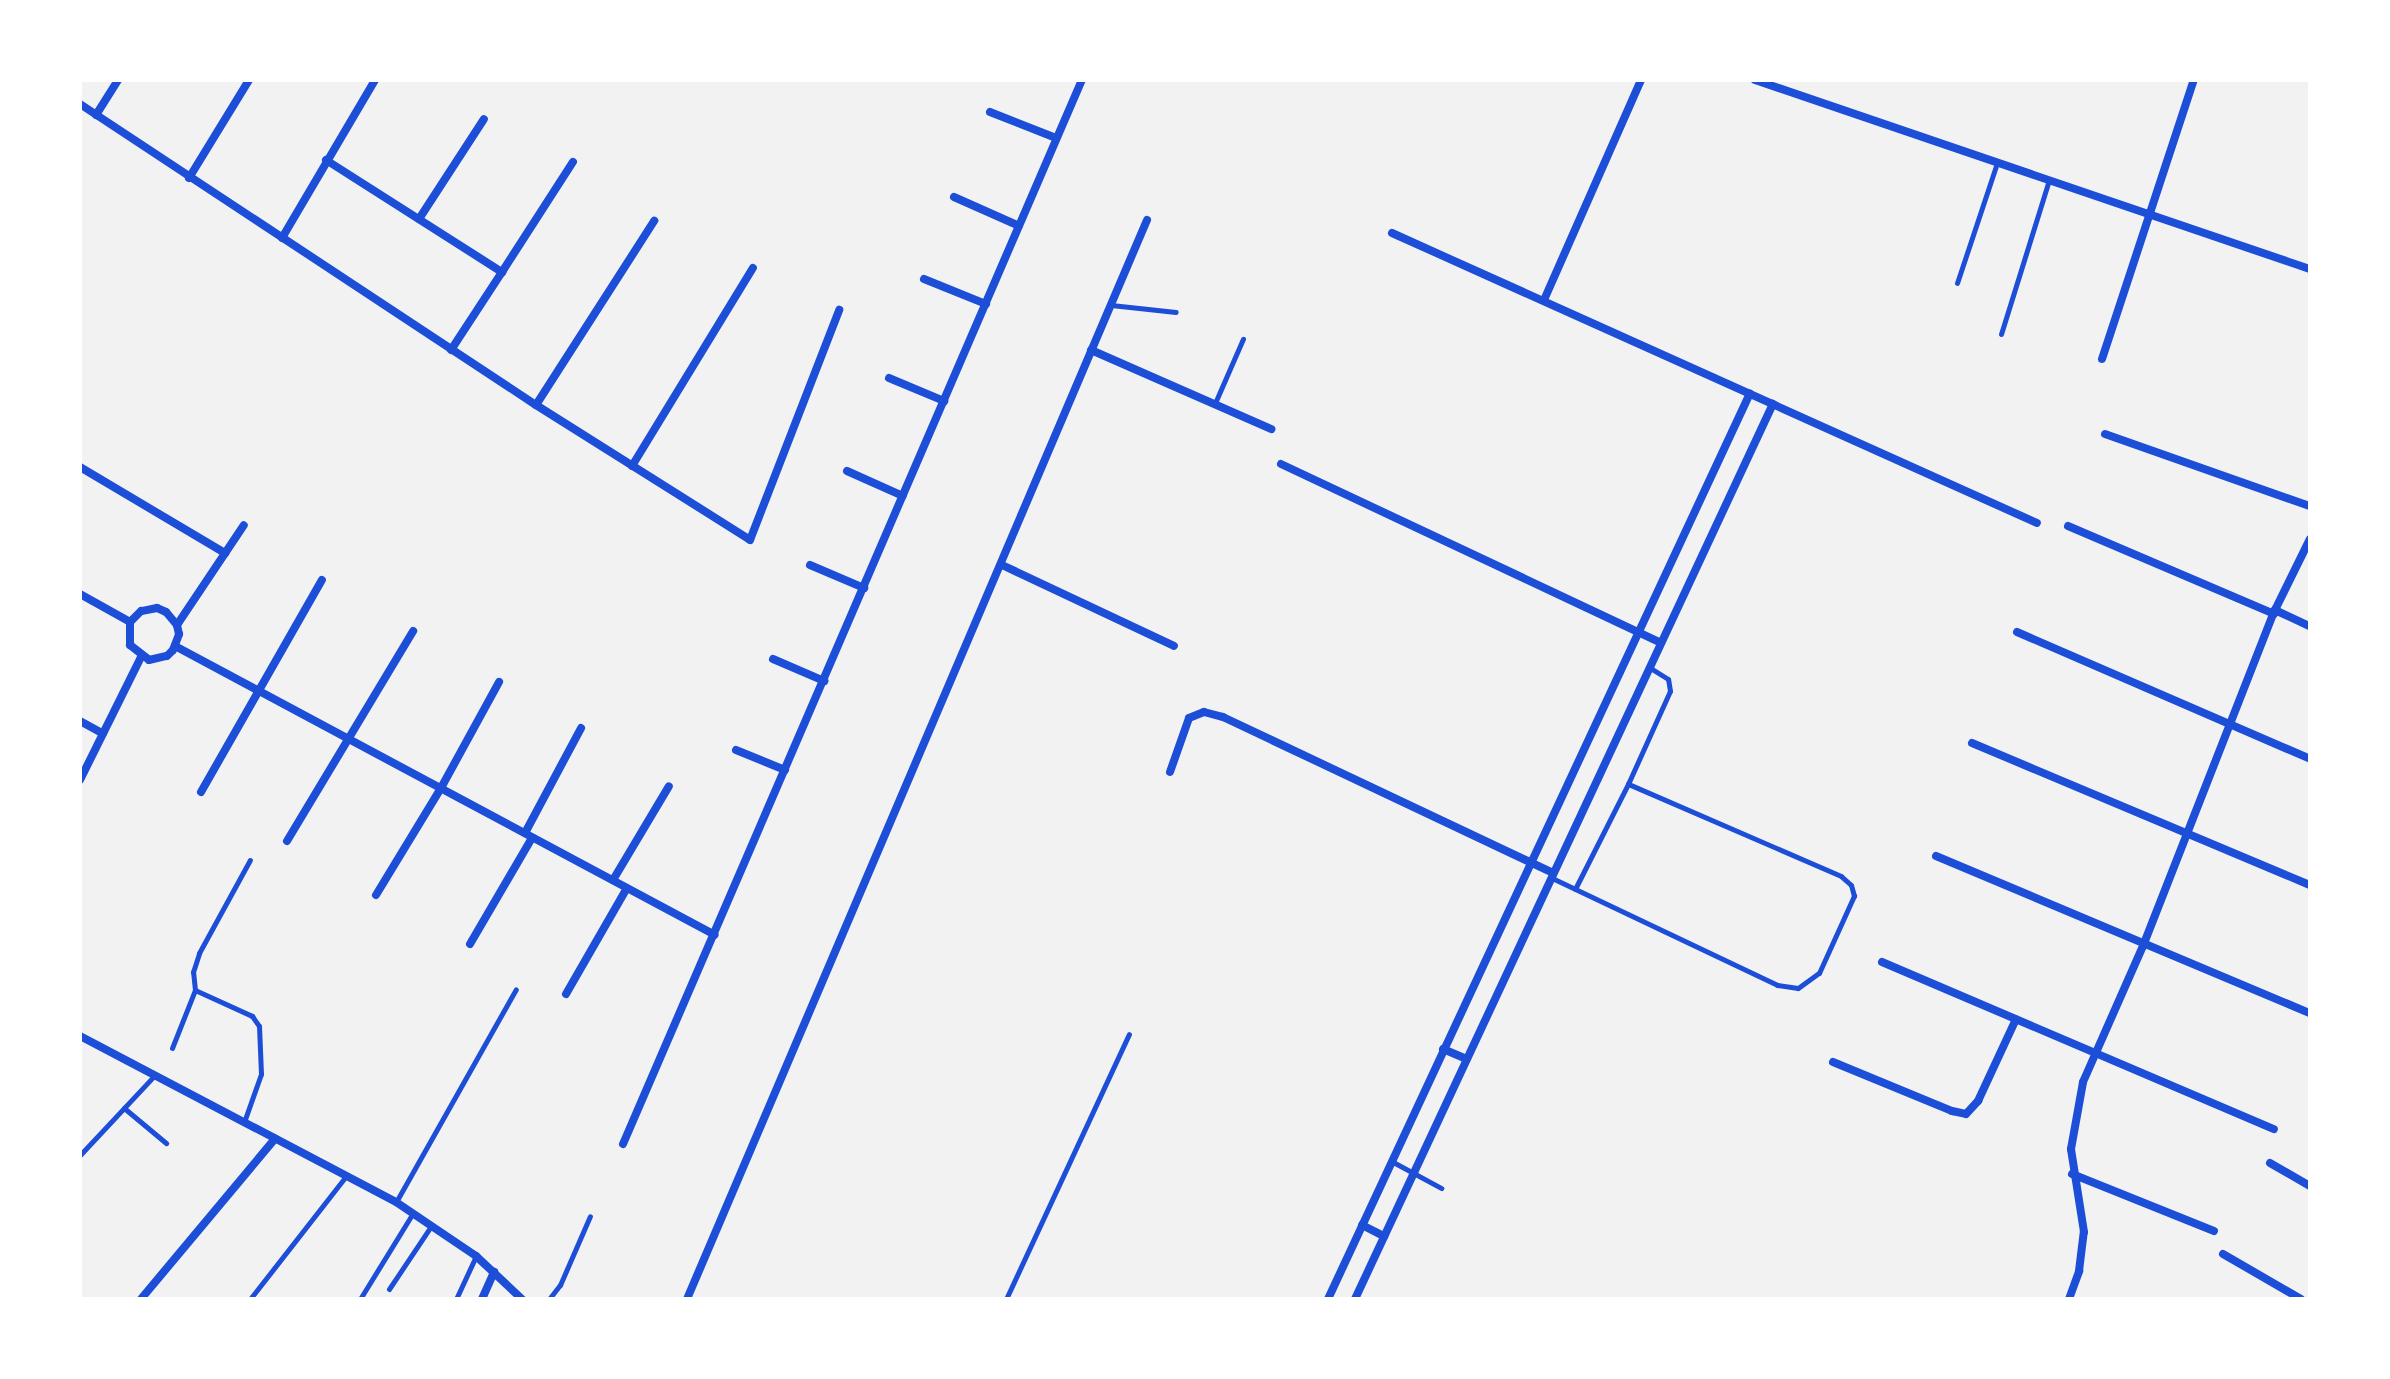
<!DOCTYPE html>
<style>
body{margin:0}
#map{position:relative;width:2390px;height:1379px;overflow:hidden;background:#f2f2f2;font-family:"Asap Condensed",sans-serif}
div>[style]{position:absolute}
.service>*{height:5px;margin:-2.5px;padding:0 2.5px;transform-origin:2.5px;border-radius:2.5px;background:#1d4ed8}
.minor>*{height:8px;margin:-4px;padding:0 4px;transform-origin:4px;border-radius:4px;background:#1d4ed8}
span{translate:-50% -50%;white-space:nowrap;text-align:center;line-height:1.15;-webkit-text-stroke:8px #fff;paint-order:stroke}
.frame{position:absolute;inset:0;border:82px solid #fff;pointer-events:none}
</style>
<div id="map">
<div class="service">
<div style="left:1957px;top:283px;width:126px;rotate:-71.6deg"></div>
<div style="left:1111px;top:305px;width:65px;rotate:6.1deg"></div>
<div style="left:2001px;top:334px;width:161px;rotate:-72.7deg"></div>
<div style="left:1215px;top:403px;width:70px;rotate:-66.4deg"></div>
<div style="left:1552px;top:878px;width:249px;rotate:25.4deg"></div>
<div style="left:1777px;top:985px;width:21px;rotate:8deg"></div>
<div style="left:1798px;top:988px;width:26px;rotate:-36deg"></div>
<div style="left:1819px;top:973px;width:85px;rotate:-65.6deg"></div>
<div style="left:1854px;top:896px;width:11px;rotate:-105deg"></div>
<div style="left:1851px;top:885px;width:13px;rotate:-138deg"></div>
<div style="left:1841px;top:876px;width:232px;rotate:-156.6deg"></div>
<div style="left:1628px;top:784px;width:102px;rotate:-65.7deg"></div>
<div style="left:1670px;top:691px;width:12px;rotate:-99deg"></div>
<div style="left:1668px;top:679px;width:22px;rotate:-148deg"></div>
<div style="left:1575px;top:889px;width:118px;rotate:-63.2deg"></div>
<div style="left:195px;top:990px;width:18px;rotate:-96deg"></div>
<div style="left:193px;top:972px;width:20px;rotate:-72deg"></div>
<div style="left:199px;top:953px;width:106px;rotate:-61.3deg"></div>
<div style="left:172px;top:1048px;width:62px;rotate:-68.4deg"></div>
<div style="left:195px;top:990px;width:63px;rotate:24.5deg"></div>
<div style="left:252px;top:1016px;width:12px;rotate:55deg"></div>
<div style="left:259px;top:1026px;width:48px;rotate:87.6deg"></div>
<div style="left:261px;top:1074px;width:51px;rotate:109.5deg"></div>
<div style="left:124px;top:1108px;width:55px;rotate:39.8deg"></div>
<div style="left:80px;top:1155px;width:107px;rotate:-46.9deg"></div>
<div style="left:1393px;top:1162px;width:55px;rotate:28.4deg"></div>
<div style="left:396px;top:1202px;width:244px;rotate:-60.6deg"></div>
<div style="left:389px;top:1289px;width:76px;rotate:-56.3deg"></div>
<div style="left:250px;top:1299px;width:156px;rotate:-52deg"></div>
<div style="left:360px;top:1299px;width:101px;rotate:-58.4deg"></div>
<div style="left:456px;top:1299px;width:47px;rotate:-65.1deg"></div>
<div style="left:549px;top:1299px;width:18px;rotate:-52deg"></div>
<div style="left:560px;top:1285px;width:75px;rotate:-66.5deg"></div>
<div style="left:1006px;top:1299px;width:292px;rotate:-65.1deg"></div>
</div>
<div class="minor">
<div style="left:1755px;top:80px;width:586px;rotate:18.81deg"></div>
<div style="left:80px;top:104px;width:546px;rotate:33.43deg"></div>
<div style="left:536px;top:405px;width:253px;rotate:32.2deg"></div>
<div style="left:750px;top:540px;width:247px;rotate:-68.8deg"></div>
<div style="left:990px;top:112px;width:71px;rotate:21.5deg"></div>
<div style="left:96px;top:115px;width:41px;rotate:-57.8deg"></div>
<div style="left:326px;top:160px;width:209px;rotate:32.5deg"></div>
<div style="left:502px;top:272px;width:131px;rotate:-57.2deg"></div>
<div style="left:189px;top:178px;width:115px;rotate:-58.5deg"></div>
<div style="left:954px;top:197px;width:71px;rotate:24deg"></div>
<div style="left:419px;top:219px;width:119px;rotate:-57deg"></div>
<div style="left:1392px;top:233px;width:707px;rotate:24.21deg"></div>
<div style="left:282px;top:238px;width:183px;rotate:-59.5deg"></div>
<div style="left:924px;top:279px;width:67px;rotate:22deg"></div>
<div style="left:1544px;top:300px;width:240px;rotate:-66.2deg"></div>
<div style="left:451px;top:350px;width:93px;rotate:-56.8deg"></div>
<div style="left:1091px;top:350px;width:197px;rotate:23.7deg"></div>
<div style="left:2102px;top:359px;width:294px;rotate:-71.8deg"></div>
<div style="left:889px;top:378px;width:60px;rotate:22.7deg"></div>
<div style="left:536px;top:405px;width:219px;rotate:-57.3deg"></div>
<div style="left:2105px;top:434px;width:217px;rotate:19.4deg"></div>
<div style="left:1281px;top:464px;width:420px;rotate:25.2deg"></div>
<div style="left:632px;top:466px;width:232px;rotate:-58.6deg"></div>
<div style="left:80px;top:467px;width:169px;rotate:30.7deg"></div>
<div style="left:847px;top:471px;width:61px;rotate:24.1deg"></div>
<div style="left:2068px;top:526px;width:224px;rotate:23.1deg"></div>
<div style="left:810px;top:565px;width:59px;rotate:23.1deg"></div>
<div style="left:1002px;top:565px;width:190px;rotate:25.2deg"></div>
<div style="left:80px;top:594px;width:57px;rotate:29.2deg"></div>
<div style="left:2275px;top:610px;width:38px;rotate:25deg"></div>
<div style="left:177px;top:625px;width:17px;rotate:-130deg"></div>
<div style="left:166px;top:612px;width:10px;rotate:-156deg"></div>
<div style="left:157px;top:608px;width:16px;rotate:169deg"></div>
<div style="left:141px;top:611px;width:16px;rotate:135deg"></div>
<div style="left:130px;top:622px;width:23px;rotate:90deg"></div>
<div style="left:130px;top:645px;width:24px;rotate:38deg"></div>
<div style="left:149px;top:660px;width:18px;rotate:-13deg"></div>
<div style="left:167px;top:656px;width:8px;rotate:-45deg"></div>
<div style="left:173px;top:650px;width:17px;rotate:-69deg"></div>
<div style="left:179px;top:634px;width:9px;rotate:-103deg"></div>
<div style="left:177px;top:625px;width:120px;rotate:-56.2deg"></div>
<div style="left:2017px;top:632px;width:319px;rotate:23.4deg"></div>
<div style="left:175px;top:646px;width:612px;rotate:28.16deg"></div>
<div style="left:773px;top:659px;width:56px;rotate:23.3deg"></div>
<div style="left:80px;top:721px;width:26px;rotate:29deg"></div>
<div style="left:1972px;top:743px;width:367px;rotate:22.8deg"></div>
<div style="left:736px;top:750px;width:53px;rotate:22.2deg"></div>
<div style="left:1170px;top:772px;width:57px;rotate:-70.6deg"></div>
<div style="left:1189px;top:718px;width:16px;rotate:-22deg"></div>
<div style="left:1204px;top:712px;width:20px;rotate:15deg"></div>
<div style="left:1223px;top:717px;width:365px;rotate:25.3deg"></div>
<div style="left:80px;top:780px;width:137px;rotate:-63.6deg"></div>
<div style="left:201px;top:792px;width:244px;rotate:-60.3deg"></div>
<div style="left:525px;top:833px;width:119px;rotate:-61.9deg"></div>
<div style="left:287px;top:841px;width:245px;rotate:-59deg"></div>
<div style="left:1936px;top:856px;width:406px;rotate:22.8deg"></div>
<div style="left:613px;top:880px;width:109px;rotate:-59.2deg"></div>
<div style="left:376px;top:895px;width:125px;rotate:-58.7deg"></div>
<div style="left:441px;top:788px;width:121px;rotate:-61.3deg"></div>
<div style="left:470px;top:944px;width:123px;rotate:-59.7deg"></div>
<div style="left:1882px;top:962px;width:426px;rotate:23.1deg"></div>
<div style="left:566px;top:994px;width:122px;rotate:-60.1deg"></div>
<div style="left:80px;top:1036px;width:357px;rotate:27.7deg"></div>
<div style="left:396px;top:1202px;width:97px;rotate:34deg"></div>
<div style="left:476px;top:1256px;width:63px;rotate:43.1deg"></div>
<div style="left:1443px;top:1049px;width:25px;rotate:23deg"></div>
<div style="left:1833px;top:1062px;width:129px;rotate:22.4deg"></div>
<div style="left:1952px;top:1111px;width:14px;rotate:12deg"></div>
<div style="left:1966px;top:1114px;width:18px;rotate:-47deg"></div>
<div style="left:1978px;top:1101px;width:90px;rotate:-65.1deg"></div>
<div style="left:623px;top:1144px;width:1159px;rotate:-66.67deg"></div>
<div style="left:2270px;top:1163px;width:46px;rotate:29.9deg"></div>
<div style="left:2072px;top:1174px;width:153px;rotate:21.9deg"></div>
<div style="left:1362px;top:1225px;width:25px;rotate:27deg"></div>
<div style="left:2223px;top:1254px;width:90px;rotate:30deg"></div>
<div style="left:141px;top:1299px;width:209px;rotate:-50.1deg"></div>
<div style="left:482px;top:1299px;width:30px;rotate:-66deg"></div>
<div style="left:687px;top:1299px;width:1173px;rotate:-66.91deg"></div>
<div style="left:1328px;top:1299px;width:999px;rotate:-65.02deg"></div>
<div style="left:1355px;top:1299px;width:988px;rotate:-64.97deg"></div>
<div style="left:2069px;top:1299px;width:30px;rotate:-70deg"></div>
<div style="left:2079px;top:1271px;width:39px;rotate:-83deg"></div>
<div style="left:2084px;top:1232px;width:84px;rotate:-98.9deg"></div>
<div style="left:2071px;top:1149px;width:68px;rotate:-79.8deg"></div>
<div style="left:2083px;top:1082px;width:149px;rotate:-66.2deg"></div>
<div style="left:2143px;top:946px;width:361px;rotate:-68.6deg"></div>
<div style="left:2275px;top:610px;width:79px;rotate:-63.8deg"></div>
</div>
<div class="frame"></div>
</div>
